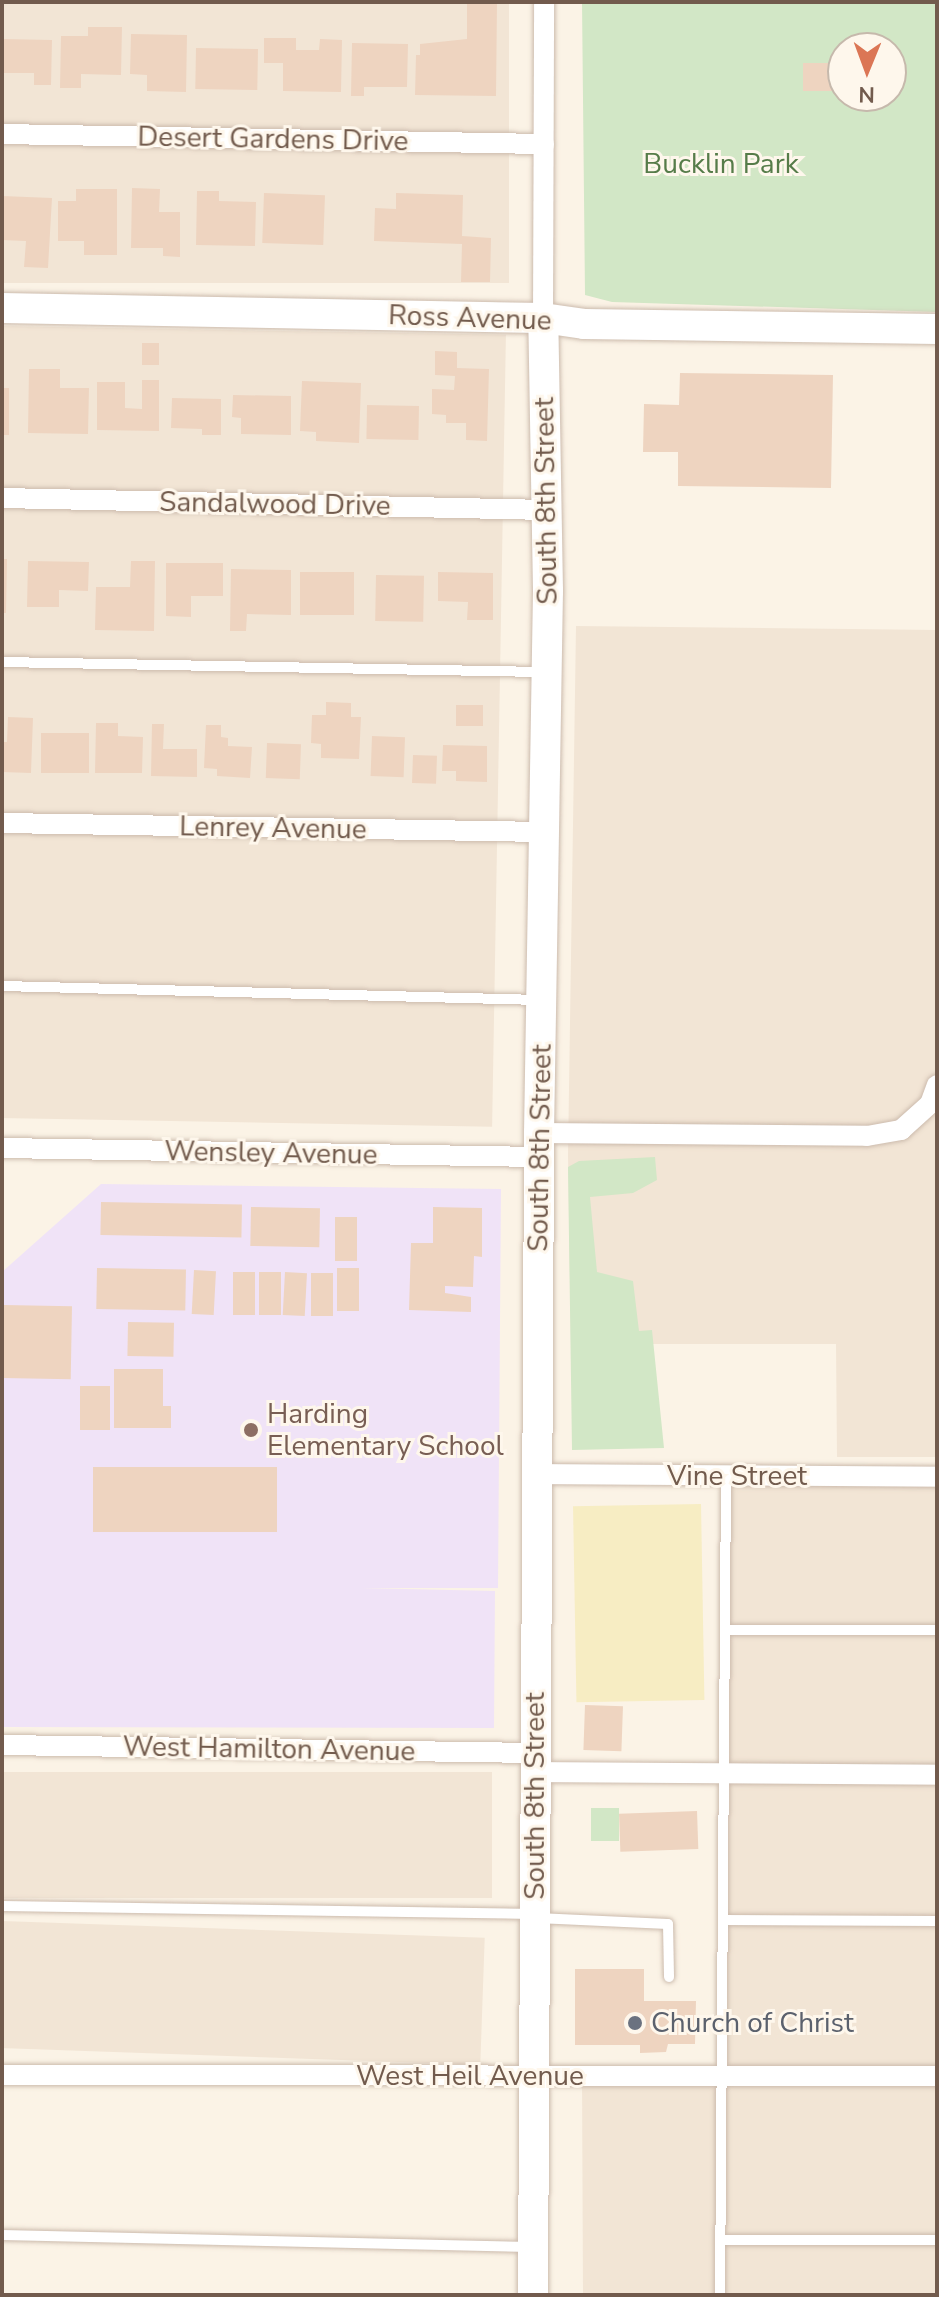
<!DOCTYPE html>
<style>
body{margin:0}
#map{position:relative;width:939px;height:2297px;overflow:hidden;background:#fbf3e6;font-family:"Nunito Sans",sans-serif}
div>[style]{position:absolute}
.residential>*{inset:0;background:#f2e5d5;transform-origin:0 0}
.education>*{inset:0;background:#f0e3f7}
.green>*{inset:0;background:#d2e7c6;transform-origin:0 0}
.sand>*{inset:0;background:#f7edc3;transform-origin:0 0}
.building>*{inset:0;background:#eed4c0;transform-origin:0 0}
.roads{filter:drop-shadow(0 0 2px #ccbbad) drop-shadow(0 0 2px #ccbbad)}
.lane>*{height:10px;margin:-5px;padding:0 5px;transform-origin:5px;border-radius:5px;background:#fff}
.street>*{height:20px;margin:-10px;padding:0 10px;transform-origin:10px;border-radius:10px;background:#fff}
.secondary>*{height:30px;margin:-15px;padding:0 15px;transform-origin:15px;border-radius:15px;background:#fff}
.dots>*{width:22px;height:22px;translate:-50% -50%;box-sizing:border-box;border:4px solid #fef7ec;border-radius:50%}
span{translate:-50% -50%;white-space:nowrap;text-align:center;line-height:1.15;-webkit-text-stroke:6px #fef7ec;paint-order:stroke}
.street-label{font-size:28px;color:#725b4d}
.park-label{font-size:28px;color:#567c49}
.education-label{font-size:28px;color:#785e54}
.left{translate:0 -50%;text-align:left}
.worship-label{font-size:28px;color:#5b616d}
.frame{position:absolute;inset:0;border:4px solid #725b4d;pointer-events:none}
.north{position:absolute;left:827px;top:32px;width:80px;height:80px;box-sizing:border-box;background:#fef7ec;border:2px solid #c6b9ac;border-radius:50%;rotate:181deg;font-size:22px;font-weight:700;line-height:32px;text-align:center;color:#725b4d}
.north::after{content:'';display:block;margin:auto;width:28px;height:36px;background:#db7655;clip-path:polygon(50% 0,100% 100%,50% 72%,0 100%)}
</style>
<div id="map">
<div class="residential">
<div style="left:2px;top:2px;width:507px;height:281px"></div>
<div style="left:2px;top:326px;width:504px;height:792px;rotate:1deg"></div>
<div style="clip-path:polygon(576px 626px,937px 630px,937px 1457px,837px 1457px,836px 1344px,571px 1344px,568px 1155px)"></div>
<div style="clip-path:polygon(726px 1476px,937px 1477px,937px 2295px,583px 2295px,582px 2075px,720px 2074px)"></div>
<div style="left:2px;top:1772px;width:490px;height:126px"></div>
<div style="left:2px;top:1921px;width:483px;height:127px;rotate:2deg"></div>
</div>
<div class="education">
<div style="clip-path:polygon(101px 1184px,501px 1189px,498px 1588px,361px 1588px,495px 1591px,494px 1728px,2px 1727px,2px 1272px)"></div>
</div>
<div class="green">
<div style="clip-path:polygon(evenodd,582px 2px,937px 2px,937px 312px,612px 302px,585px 295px,582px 2px,843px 48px,891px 48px,891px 96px,843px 96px,843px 48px)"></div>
<div style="clip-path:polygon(655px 1157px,657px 1180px,633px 1193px,590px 1197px,597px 1272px,633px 1281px,639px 1331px,652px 1330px,664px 1448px,572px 1450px,568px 1167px,579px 1161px)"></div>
<div style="left:591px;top:1808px;width:28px;height:33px"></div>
</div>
<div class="sand">
<div style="left:701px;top:1504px;width:196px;height:128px;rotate:89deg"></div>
</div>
<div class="building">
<div style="clip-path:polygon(467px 3px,497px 3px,496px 96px,415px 95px,416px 55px,420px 55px,420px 44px,467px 39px)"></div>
<div style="clip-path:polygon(88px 27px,122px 27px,121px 75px,81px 74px,81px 88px,60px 88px,61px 36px,88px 36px)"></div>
<div style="clip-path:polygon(131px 34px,187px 35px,186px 92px,147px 91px,147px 75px,130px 74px)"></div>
<div style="clip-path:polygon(264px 38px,296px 38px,296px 50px,319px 50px,320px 39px,342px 40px,341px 92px,283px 91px,283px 63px,264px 63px)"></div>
<div style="clip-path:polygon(2px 39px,52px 40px,51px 85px,34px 85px,34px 73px,2px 73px)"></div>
<div style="clip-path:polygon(352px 43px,408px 44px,407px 87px,364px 87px,364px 96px,351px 96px)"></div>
<div style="left:196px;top:48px;width:62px;height:41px;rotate:1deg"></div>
<div style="left:803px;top:63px;width:40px;height:28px"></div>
<div style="clip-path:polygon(132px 188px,160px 189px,159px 212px,180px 212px,180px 257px,163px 256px,163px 248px,131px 248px)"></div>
<div style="clip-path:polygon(76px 189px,117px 189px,117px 255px,84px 255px,84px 241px,58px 241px,58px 201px,76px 201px)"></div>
<div style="clip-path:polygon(197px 191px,219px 191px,219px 201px,256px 202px,255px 246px,196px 245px)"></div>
<div style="left:264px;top:193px;width:61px;height:50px;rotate:2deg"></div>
<div style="clip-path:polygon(396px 193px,463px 195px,462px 236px,491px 238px,490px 282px,461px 282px,462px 244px,374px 241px,375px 208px,396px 209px)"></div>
<div style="clip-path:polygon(2px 196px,52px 198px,48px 268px,24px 267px,26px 241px,2px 240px)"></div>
<div style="left:142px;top:343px;width:17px;height:22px"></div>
<div style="clip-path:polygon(435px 351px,457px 352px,457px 368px,489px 369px,487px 441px,466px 440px,466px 423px,446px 423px,446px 415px,432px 414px,432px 389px,454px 390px,455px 376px,435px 375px)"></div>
<div style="clip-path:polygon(29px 369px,60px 369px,60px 388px,89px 388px,88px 434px,28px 433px)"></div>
<div style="clip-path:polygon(680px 373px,833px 375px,831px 488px,678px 486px,678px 452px,643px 452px,644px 404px,679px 405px)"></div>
<div style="clip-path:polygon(142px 380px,159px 380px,159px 431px,97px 430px,97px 382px,125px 382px,125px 408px,142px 409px)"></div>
<div style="clip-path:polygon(302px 381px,361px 383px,359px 443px,316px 441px,316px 432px,300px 431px)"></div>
<div style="left:2px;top:388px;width:7px;height:47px"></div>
<div style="clip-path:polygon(233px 395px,291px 396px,291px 435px,241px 434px,241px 418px,232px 417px)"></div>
<div style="clip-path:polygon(172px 398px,221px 399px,221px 435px,202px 435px,202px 429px,171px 428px)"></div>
<div style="left:367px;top:405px;width:52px;height:34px;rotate:1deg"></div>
<div style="clip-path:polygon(2px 559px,7px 559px,6px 613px,2px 613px)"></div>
<div style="clip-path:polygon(28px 561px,89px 562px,88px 591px,59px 590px,59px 607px,27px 607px)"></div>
<div style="clip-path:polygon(131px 561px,155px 561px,154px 631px,95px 630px,96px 587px,130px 587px)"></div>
<div style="clip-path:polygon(166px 563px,223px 563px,223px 596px,191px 596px,191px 617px,166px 616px)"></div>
<div style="clip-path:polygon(231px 569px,291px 570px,291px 615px,247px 614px,246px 631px,230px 631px)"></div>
<div style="left:300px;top:572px;width:54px;height:43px"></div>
<div style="clip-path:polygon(438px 572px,493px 573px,493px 620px,467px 620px,468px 602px,438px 601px)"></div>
<div style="left:376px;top:575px;width:48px;height:46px;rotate:1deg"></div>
<div style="clip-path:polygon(326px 702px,351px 703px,351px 717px,361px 717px,359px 759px,321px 758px,321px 744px,311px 743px,312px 715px,326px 715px)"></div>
<div style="left:456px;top:705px;width:27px;height:21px"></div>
<div style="clip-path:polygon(8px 717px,33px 718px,31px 773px,2px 772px,2px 742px,7px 742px)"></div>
<div style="clip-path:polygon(96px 723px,118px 723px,118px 736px,143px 737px,142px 773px,95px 773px)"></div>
<div style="clip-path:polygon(152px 724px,164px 724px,163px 749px,197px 749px,197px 777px,151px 776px)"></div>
<div style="clip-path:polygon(206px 725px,221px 725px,221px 737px,228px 738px,228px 746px,252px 747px,250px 778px,217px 776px,217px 769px,204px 768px)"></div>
<div style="left:41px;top:733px;width:48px;height:40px"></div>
<div style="left:372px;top:736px;width:33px;height:40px;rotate:2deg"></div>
<div style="left:267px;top:743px;width:34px;height:35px;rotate:2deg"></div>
<div style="clip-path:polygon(443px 745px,487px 746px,487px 782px,456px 781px,456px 771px,442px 771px)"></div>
<div style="left:413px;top:755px;width:24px;height:28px;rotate:2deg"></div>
<div style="left:101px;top:1202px;width:141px;height:33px;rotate:1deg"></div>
<div style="left:251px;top:1207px;width:69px;height:39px;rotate:1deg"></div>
<div style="clip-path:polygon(433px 1207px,482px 1208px,482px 1257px,474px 1256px,473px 1287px,445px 1286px,445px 1293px,471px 1297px,471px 1312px,409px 1310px,411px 1243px,433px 1243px)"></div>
<div style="left:335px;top:1217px;width:22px;height:44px"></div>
<div style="left:97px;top:1268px;width:89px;height:41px;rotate:1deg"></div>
<div style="left:337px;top:1268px;width:22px;height:43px"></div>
<div style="left:194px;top:1270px;width:22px;height:44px;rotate:3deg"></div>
<div style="left:233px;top:1272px;width:22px;height:43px"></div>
<div style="left:259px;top:1272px;width:22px;height:43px"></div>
<div style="left:285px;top:1272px;width:22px;height:43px;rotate:3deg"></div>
<div style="left:311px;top:1273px;width:22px;height:43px"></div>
<div style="left:4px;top:1305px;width:68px;height:73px;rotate:1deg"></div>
<div style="left:128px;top:1322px;width:46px;height:34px;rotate:1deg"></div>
<div style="clip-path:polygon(114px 1369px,163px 1369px,163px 1406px,171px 1406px,171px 1428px,114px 1428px)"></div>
<div style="left:80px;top:1386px;width:30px;height:44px"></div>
<div style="left:93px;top:1467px;width:184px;height:65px"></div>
<div style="left:585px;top:1705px;width:38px;height:45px;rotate:2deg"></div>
<div style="left:697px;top:1811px;width:38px;height:78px;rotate:88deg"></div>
<div style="clip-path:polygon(575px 1969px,644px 1969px,644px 2001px,696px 2001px,695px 2044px,668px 2044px,666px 2052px,640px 2053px,640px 2045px,575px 2045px)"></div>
</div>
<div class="roads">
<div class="lane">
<div style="left:2px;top:662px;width:542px;rotate:1.06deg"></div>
<div style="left:2px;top:986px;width:537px;rotate:1.49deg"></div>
<div style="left:725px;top:1630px;width:212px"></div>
<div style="left:2px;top:1906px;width:531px;rotate:0.86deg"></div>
<div style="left:537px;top:1918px;width:131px;rotate:2.6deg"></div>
<div style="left:668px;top:1924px;width:53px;rotate:88.9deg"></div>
<div style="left:723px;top:1920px;width:214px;rotate:0.3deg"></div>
<div style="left:2px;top:2235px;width:530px;rotate:1.3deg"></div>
<div style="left:720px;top:2240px;width:217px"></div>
<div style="left:720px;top:2295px;width:819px;rotate:-89.58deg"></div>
</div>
<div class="street">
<div style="left:2px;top:134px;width:542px;rotate:1.06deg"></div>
<div style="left:543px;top:318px;width:316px;rotate:-89.8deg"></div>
<div style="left:2px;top:498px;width:546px;rotate:1.26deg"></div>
<div style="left:2px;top:823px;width:542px;rotate:0.95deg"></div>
<div style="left:539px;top:1133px;width:328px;rotate:0.5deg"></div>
<div style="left:867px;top:1136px;width:35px;rotate:-10deg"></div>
<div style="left:901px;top:1130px;width:39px;rotate:-42deg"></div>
<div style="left:930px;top:1104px;width:20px;rotate:-70deg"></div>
<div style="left:2px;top:1148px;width:537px;rotate:0.96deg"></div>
<div style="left:537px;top:1474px;width:400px;rotate:0.4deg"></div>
<div style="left:2px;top:1745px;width:534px;rotate:0.86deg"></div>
<div style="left:536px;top:1772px;width:401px;rotate:0.4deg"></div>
<div style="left:2px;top:2075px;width:935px;rotate:0.06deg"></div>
</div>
<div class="secondary">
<div style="left:2px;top:308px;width:541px;rotate:1.06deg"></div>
<div style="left:543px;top:318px;width:41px;rotate:8.3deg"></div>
<div style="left:584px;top:324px;width:353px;rotate:0.8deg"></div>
<div style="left:533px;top:2295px;width:1162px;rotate:-89.7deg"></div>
<div style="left:539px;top:1133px;width:542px;rotate:-89.05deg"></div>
<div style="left:548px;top:591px;width:273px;rotate:-91deg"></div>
</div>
</div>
<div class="dots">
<div style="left:251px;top:1430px;background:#8d6e63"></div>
<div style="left:635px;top:2023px;background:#6b7280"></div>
</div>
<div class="street-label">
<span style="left:273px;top:139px;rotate:1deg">Desert Gardens Drive</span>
<span style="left:470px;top:318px;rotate:2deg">Ross Avenue</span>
<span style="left:546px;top:501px;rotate:-91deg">South 8th Street</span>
<span style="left:275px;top:504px;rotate:1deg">Sandalwood Drive</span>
<span style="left:273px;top:828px;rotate:1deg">Lenrey Avenue</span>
<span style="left:540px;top:1148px;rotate:-89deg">South 8th Street</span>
<span style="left:271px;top:1153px;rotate:1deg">Wensley Avenue</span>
<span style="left:737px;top:1476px">Vine Street</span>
<span style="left:269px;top:1749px;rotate:1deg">West Hamilton Avenue</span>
<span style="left:535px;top:1796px;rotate:-90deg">South 8th Street</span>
<span style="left:470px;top:2076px">West Heil Avenue</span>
</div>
<div class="park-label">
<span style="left:721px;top:164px">Bucklin Park</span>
</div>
<div class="education-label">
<span class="left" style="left:267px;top:1430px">Harding<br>Elementary School</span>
</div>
<div class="worship-label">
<span class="left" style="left:651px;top:2023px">Church of Christ</span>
</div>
<div class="frame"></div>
<div class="north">N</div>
</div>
